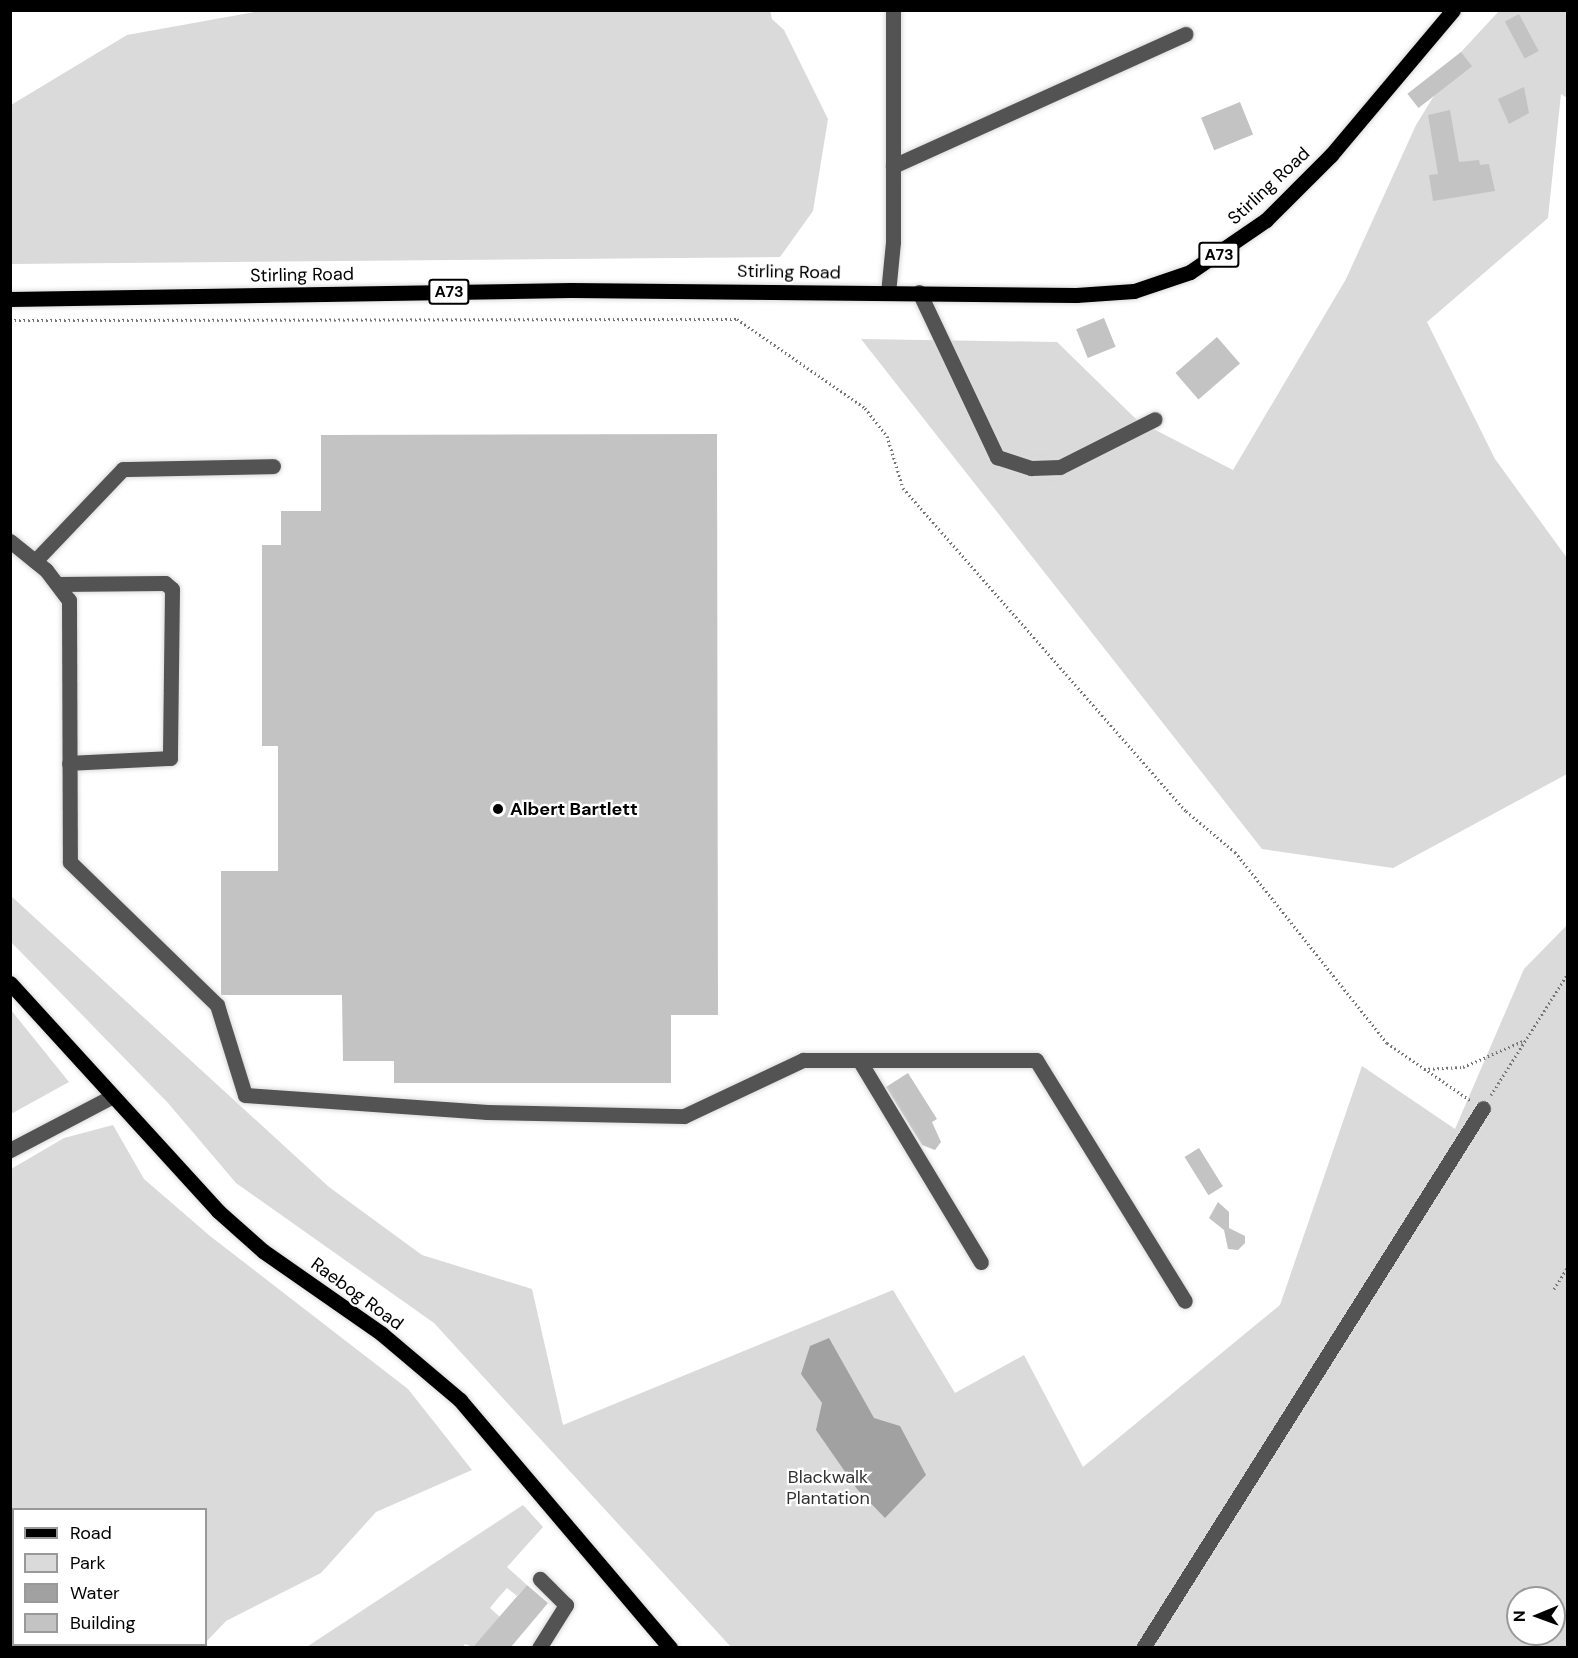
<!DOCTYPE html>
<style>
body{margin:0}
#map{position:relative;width:1578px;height:1658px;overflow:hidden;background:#fff;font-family:"DM Sans",sans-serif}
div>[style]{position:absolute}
.green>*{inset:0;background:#dadada}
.water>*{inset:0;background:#a1a1a1}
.building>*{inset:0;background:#c3c3c3;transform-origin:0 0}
.path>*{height:3px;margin-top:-1.5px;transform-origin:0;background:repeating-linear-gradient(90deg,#757575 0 1.5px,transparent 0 4.5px)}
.roads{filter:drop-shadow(0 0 2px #dbdbdb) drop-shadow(0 0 2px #dbdbdb)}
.minor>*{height:15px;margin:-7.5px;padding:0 7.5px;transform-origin:7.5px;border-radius:7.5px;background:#535353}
.major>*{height:15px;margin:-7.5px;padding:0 7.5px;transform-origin:7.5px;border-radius:7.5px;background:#000}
.dots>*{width:16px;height:16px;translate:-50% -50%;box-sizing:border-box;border:3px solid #fff;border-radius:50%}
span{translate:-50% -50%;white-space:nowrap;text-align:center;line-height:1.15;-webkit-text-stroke:4.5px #fff;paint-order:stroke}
.shield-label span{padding:2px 4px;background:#fff;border:2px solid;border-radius:4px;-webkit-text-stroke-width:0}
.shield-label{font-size:16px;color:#000;font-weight:700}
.street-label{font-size:18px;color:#000}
.poi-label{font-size:18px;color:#000;font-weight:700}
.left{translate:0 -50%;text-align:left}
.park-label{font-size:18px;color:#313131}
.frame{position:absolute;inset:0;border:12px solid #000;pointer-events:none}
.legend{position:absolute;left:12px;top:1508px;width:195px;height:138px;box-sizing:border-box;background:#fff;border:2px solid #999;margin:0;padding:8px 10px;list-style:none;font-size:18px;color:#000}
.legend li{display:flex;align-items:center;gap:12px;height:30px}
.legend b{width:30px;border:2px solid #999}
.north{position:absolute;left:1506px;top:1586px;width:60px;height:60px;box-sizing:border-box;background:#fff;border:2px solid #999;border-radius:50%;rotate:269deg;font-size:16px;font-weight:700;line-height:24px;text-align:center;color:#000}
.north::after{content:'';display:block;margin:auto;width:21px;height:27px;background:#000;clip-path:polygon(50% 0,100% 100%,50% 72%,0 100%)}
</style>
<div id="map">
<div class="green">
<div style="clip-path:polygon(770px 10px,772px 19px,784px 30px,828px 119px,813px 211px,780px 257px,11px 264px,11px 105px,127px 35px,265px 10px)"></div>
<div style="clip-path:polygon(1499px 11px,1567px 11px,1567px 98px,1561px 94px,1548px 218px,1427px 322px,1495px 459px,1567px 558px,1567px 774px,1393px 868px,1262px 849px,861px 339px,1057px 342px,1138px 421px,1233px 470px,1346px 279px,1416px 125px,1461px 52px)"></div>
<div style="clip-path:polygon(evenodd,10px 895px,329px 1187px,422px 1255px,532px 1289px,563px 1425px,893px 1290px,955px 1393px,1024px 1355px,1083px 1467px,1280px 1305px,1362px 1066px,1455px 1129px,1524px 969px,1567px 925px,1567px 1647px,731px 1647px,434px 1323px,236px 1183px,168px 1103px,11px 942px,10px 895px,1518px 1598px,1554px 1598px,1554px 1634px,1518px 1634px,1518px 1598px)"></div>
<div style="clip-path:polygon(11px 1010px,69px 1082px,11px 1114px,10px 1114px)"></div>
<div style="clip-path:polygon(113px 1125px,144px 1179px,210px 1236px,408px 1389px,472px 1470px,376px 1512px,321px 1573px,226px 1621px,206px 1642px,206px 1510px,14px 1510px,14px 1644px,203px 1645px,11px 1647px,11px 1169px,64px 1138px)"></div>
<div style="clip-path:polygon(523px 1505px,543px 1527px,507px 1567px,527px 1585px,517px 1596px,507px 1588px,498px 1598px,490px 1608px,500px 1617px,473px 1647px,465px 1644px,462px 1648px,305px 1648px)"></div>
</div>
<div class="water">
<div style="clip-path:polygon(829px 1338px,874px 1418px,900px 1426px,926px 1475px,885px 1518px,857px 1489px,816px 1430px,822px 1403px,801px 1374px,810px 1346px)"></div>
</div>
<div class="building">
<div style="left:1519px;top:14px;width:42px;height:16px;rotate:62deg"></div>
<div style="left:1461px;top:52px;width:18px;height:68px;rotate:52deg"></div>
<div style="clip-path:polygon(1524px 87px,1529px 113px,1509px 124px,1498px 99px)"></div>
<div style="left:1240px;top:102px;width:35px;height:42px;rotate:68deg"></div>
<div style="clip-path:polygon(1450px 110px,1459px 162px,1479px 160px,1480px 165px,1489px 164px,1495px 191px,1433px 201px,1429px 175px,1438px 174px,1428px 115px)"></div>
<div style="left:1104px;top:318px;width:31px;height:30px;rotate:68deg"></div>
<div style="left:1217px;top:337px;width:35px;height:55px;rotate:49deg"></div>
<div style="clip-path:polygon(717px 434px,718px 1015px,671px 1015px,671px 1083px,394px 1083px,394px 1061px,343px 1061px,342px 995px,221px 995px,221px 871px,278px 871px,278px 746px,262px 746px,262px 545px,281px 545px,281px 511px,321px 511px,321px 435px)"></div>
<div style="clip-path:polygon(908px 1073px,937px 1119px,932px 1122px,941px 1142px,935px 1150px,922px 1145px,886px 1087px)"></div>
<div style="left:1199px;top:1148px;width:45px;height:17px;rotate:58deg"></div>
<div style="clip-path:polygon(1218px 1202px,1229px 1212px,1229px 1228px,1245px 1236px,1245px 1243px,1238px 1250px,1228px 1249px,1224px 1230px,1209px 1218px)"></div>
<div style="clip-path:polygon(527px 1585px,548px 1603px,511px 1647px,473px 1647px)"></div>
</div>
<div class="path">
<div style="left:10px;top:320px;width:727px;rotate:-0.08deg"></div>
<div style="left:737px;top:319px;width:156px;rotate:34.8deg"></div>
<div style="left:865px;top:408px;width:36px;rotate:52deg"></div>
<div style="left:887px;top:436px;width:54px;rotate:72.9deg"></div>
<div style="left:903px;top:488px;width:429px;rotate:48.8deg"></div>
<div style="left:1186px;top:811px;width:64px;rotate:39.9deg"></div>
<div style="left:1235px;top:852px;width:244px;rotate:51.5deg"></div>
<div style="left:1387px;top:1043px;width:101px;rotate:34.5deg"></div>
<div style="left:1424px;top:1069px;width:39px;rotate:-3deg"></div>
<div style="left:1463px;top:1067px;width:65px;rotate:-23.4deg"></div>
<div style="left:1491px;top:1095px;width:144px;rotate:-57.7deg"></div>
<div style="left:1554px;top:1289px;width:26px;rotate:-58deg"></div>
</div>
<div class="roads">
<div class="minor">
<div style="left:893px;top:166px;width:321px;rotate:-24.3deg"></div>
<div style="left:919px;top:292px;width:183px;rotate:64.7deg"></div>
<div style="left:997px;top:457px;width:36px;rotate:18deg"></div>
<div style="left:1031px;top:468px;width:29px;rotate:-2deg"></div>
<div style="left:1060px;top:467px;width:106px;rotate:-26.8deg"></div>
<div style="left:888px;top:293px;width:51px;rotate:-84.4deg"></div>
<div style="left:893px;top:242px;width:232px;rotate:-90deg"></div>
<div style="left:10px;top:541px;width:46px;rotate:38.9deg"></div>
<div style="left:46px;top:570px;width:38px;rotate:53deg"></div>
<div style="left:69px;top:600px;width:262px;rotate:89.8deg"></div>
<div style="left:70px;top:862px;width:205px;rotate:44.2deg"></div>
<div style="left:217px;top:1005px;width:94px;rotate:72.7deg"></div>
<div style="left:245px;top:1095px;width:243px;rotate:4deg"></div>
<div style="left:487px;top:1112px;width:197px;rotate:1.2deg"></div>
<div style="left:684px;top:1116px;width:132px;rotate:-25.2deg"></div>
<div style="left:803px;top:1060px;width:56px"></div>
<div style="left:859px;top:1060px;width:236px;rotate:58.9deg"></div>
<div style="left:35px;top:561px;width:127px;rotate:-46.3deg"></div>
<div style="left:123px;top:469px;width:150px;rotate:-1.1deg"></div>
<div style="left:57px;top:584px;width:108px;rotate:-0.5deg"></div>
<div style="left:165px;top:583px;width:9px;rotate:41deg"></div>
<div style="left:172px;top:589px;width:169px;rotate:90.7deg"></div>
<div style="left:170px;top:758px;width:101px;rotate:177.2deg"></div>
<div style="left:859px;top:1060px;width:177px"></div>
<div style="left:1036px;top:1060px;width:283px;rotate:58.3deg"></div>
<div style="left:10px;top:1150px;width:116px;rotate:-27.7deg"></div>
<div style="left:539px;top:1648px;width:51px;rotate:-57.9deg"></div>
<div style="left:566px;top:1605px;width:37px;rotate:-135deg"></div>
<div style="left:1143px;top:1648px;width:638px;rotate:-57.8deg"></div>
</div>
<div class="major">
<div style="left:10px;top:299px;width:561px;rotate:-0.92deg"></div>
<div style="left:571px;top:290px;width:505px;rotate:0.57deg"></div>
<div style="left:1076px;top:295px;width:58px;rotate:-3.9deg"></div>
<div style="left:1134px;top:291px;width:59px;rotate:-18.7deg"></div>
<div style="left:1190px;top:272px;width:92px;rotate:-34.4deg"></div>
<div style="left:1266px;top:220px;width:92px;rotate:-45deg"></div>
<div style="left:1331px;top:155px;width:189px;rotate:-49.9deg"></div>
<div style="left:10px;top:983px;width:309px;rotate:47.6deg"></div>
<div style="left:218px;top:1211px;width:60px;rotate:41.6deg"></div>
<div style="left:263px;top:1251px;width:145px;rotate:34.9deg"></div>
<div style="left:382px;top:1334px;width:102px;rotate:40.2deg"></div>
<div style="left:460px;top:1400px;width:325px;rotate:49.7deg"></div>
</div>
</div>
<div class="dots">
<div style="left:498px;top:809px;background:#000"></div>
</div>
<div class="shield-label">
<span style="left:1219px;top:255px">A73</span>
<span style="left:449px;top:292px">A73</span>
</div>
<div class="street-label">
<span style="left:1269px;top:186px;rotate:-43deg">Stirling Road</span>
<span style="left:789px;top:272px;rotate:1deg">Stirling Road</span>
<span style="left:302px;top:275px;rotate:-1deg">Stirling Road</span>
<span style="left:357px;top:1294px;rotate:36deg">Raebog Road</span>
</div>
<div class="poi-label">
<span class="left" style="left:510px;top:809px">Albert Bartlett</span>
</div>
<div class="park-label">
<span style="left:828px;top:1488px">Blackwalk<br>Plantation</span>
</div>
<div class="frame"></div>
<ul class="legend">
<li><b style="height:8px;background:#000"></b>Road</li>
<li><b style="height:16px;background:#dadada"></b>Park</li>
<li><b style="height:16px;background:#a1a1a1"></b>Water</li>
<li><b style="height:16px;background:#c3c3c3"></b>Building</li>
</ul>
<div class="north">N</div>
</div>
